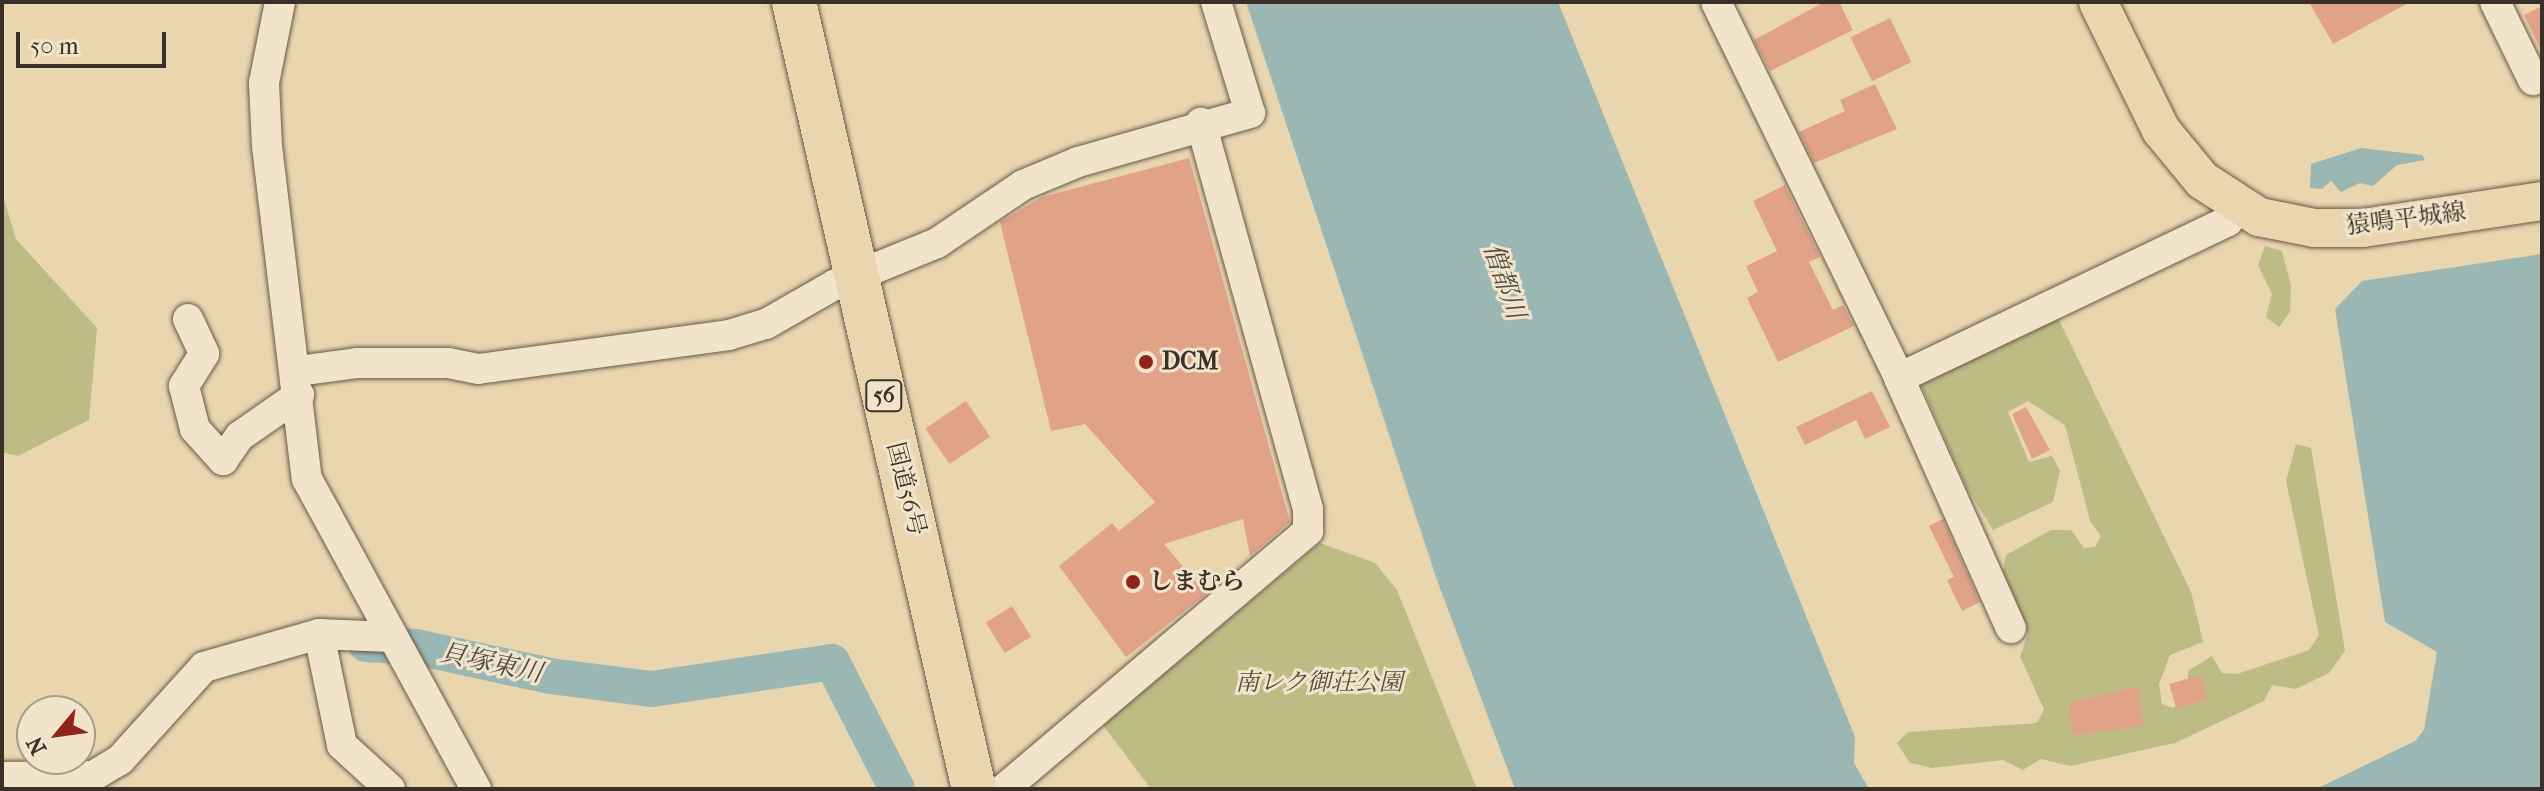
<!DOCTYPE html>
<meta charset="utf-8">
<style>
body{margin:0}
#map{position:relative;width:2544px;height:791px;overflow:hidden;background:#e9d6af;font-family:"IM FELL French Canon","Noto Serif JP",serif}
div>[style]{position:absolute}
.green>*{inset:0;background:#bebc85}
.water>*{inset:0;background:#9ab7b4}
.river>*{height:36px;margin:-18px;padding:0 18px;transform-origin:18px;border-radius:18px;background:#9ab7b4}
.building>*{inset:0;background:#e1a387;transform-origin:0 0}
.roads{filter:drop-shadow(0 0 2px #665a4a) drop-shadow(0 0 2px #665a4a)}
.minor>*{height:30px;margin:-15px;padding:0 15px;transform-origin:15px;border-radius:15px;background:#f1e4cb}
.major>*{height:38px;margin:-19px;padding:0 19px;transform-origin:19px;border-radius:19px;background:#e9d6af}
.highway>*{height:44px;margin:-22px;padding:0 22px;transform-origin:22px;border-radius:22px;background:#e9d6af}
.dots>*{width:22px;height:22px;translate:-50% -50%;box-sizing:border-box;border:4px solid #f1e4cb;border-radius:50%}
span{translate:-50% -50%;white-space:nowrap;text-align:center;line-height:1.15;-webkit-text-stroke:6px #f1e4cb;paint-order:stroke}
.shield-label span{padding:2px 6px;background:#f1e4cb;border:2px solid;border-radius:6px;-webkit-text-stroke-width:0}
.shield-label{font-size:22px;color:#3b3029;font-weight:700}
.street-label{font-size:24px;color:#3b3029}
.poi-label{font-size:24px;color:#3b3029;font-weight:700}
.left{translate:0 -50%;text-align:left}
.park-label{font-size:24px;color:#554c3b;font-style:italic}
.water-label{font-size:26px;color:#4e4b45;font-style:italic}
.frame{position:absolute;inset:0;border:4px solid #3b3029;pointer-events:none}
.north{position:absolute;left:16px;top:695px;width:80px;height:80px;box-sizing:border-box;background:#f1e4cb;border:2px solid #a89c8a;border-radius:50%;rotate:241deg;font-size:22px;font-weight:700;line-height:32px;text-align:center;color:#3b3029}
.north::after{content:'';display:block;margin:auto;width:28px;height:36px;background:#8f2418;clip-path:polygon(50% 0,100% 100%,50% 72%,0 100%)}
.scale{position:absolute;left:16px;top:32px;width:150px;height:36px;box-sizing:border-box;border:4px solid #3b3029;border-top:0;padding-left:10px;font-size:24px;line-height:28px;white-space:nowrap;color:#3b3029;-webkit-text-stroke:6px #f1e4cb;paint-order:stroke}
</style>
<div id="map">
<div class="green">
<div style="clip-path:polygon(2px 193px,16px 239px,97px 328px,89px 420px,18px 456px,2px 452px)"></div>
<div style="clip-path:polygon(2265px 246px,2282px 251px,2291px 286px,2290px 312px,2279px 327px,2266px 317px,2272px 294px,2258px 265px)"></div>
<div style="clip-path:polygon(2048px 315px,2059px 320px,2191px 592px,2203px 642px,2170px 655px,2159px 684px,2162px 704px,2173px 708px,2188px 698px,2188px 671px,2212px 656px,2222px 673px,2237px 674px,2309px 650px,2319px 635px,2286px 481px,2296px 444px,2311px 448px,2345px 651px,2329px 673px,2296px 689px,2272px 685px,2264px 701px,2175px 743px,2070px 766px,2041px 759px,2023px 770px,2003px 760px,1932px 768px,1910px 763px,1897px 743px,1908px 732px,2037px 723px,2044px 709px,2020px 657px,2028px 633px,2003px 571px,2006px 555px,2051px 530px,2071px 530px,2084px 548px,2095px 547px,2101px 536px,2090px 521px,2065px 425px,2028px 401px,2008px 412px,2029px 462px,2052px 456px,2060px 471px,2053px 502px,1993px 530px,1966px 487px,1920px 382px)"></div>
<div style="clip-path:polygon(1320px 543px,1375px 563px,1397px 590px,1477px 789px,1151px 789px,1103px 725px)"></div>
</div>
<div class="water">
<div style="clip-path:polygon(1246px 2px,1558px 2px,1855px 737px,1854px 763px,1869px 789px,1515px 789px,1437px 580px)"></div>
<div style="clip-path:polygon(2361px 148px,2422px 155px,2425px 160px,2397px 165px,2373px 186px,2360px 183px,2341px 192px,2331px 181px,2322px 189px,2310px 188px,2311px 164px)"></div>
<div style="clip-path:polygon(2542px 254px,2542px 789px,2316px 789px,2415px 741px,2424px 730px,2437px 652px,2385px 622px,2335px 309px,2362px 281px)"></div>
</div>
<div class="river">
<div style="left:366px;top:644px;width:50px;rotate:3.4deg"></div>
<div style="left:416px;top:647px;width:137px;rotate:12.2deg"></div>
<div style="left:550px;top:676px;width:103px;rotate:7.3deg"></div>
<div style="left:652px;top:689px;width:182px;rotate:-8.5deg"></div>
<div style="left:832px;top:662px;width:143px;rotate:62.9deg"></div>
</div>
<div class="building">
<div style="clip-path:polygon(1824px 2px,1839px 2px,1853px 30px,1770px 71px,1754px 40px)"></div>
<div style="clip-path:polygon(2309px 2px,2410px 2px,2333px 44px)"></div>
<div style="clip-path:polygon(2542px 6px,2542px 52px,2524px 15px)"></div>
<div style="left:1890px;top:18px;width:49px;height:44px;rotate:64deg"></div>
<div style="clip-path:polygon(1875px 84px,1897px 129px,1814px 163px,1799px 132px,1845px 111px,1840px 100px)"></div>
<div style="clip-path:polygon(1189px 158px,1290px 522px,1250px 556px,1243px 519px,1164px 544px,1206px 594px,1126px 657px,1059px 566px,1112px 523px,1119px 531px,1155px 502px,1085px 424px,1051px 431px,1000px 222px,1042px 197px)"></div>
<div style="clip-path:polygon(1785px 185px,1820px 257px,1809px 262px,1833px 310px,1843px 305px,1854px 326px,1778px 362px,1747px 298px,1758px 292px,1746px 266px,1777px 251px,1753px 201px)"></div>
<div style="clip-path:polygon(1872px 391px,1890px 427px,1865px 439px,1856px 420px,1805px 445px,1796px 427px)"></div>
<div style="left:966px;top:401px;width:43px;height:49px;rotate:56deg"></div>
<div style="clip-path:polygon(2026px 407px,2050px 450px,2032px 459px,2012px 414px)"></div>
<div style="clip-path:polygon(1943px 519px,1980px 602px,1962px 611px,1947px 580px,1954px 577px,1929px 526px)"></div>
<div style="left:1012px;top:606px;width:36px;height:31px;rotate:58deg"></div>
<div style="left:2201px;top:675px;width:25px;height:33px;rotate:74deg"></div>
<div style="clip-path:polygon(2138px 686px,2144px 726px,2073px 735px,2069px 703px)"></div>
</div>
<div class="roads">
<div class="minor">
<div style="left:280px;top:2px;width:83px;rotate:101.2deg"></div>
<div style="left:264px;top:83px;width:63px;rotate:87.3deg"></div>
<div style="left:267px;top:146px;width:335px;rotate:83.2deg"></div>
<div style="left:307px;top:479px;width:353px;rotate:61.4deg"></div>
<div style="left:1716px;top:2px;width:418px;rotate:64deg"></div>
<div style="left:1899px;top:378px;width:274px;rotate:65.9deg"></div>
<div style="left:2495px;top:2px;width:87px;rotate:64deg"></div>
<div style="left:188px;top:319px;width:38px;rotate:65deg"></div>
<div style="left:204px;top:354px;width:38px;rotate:122deg"></div>
<div style="left:184px;top:386px;width:44px;rotate:75.7deg"></div>
<div style="left:195px;top:429px;width:42px;rotate:47.9deg"></div>
<div style="left:223px;top:460px;width:29px;rotate:-55deg"></div>
<div style="left:240px;top:436px;width:72px;rotate:-34.8deg"></div>
<div style="left:298px;top:371px;width:61px;rotate:-7.6deg"></div>
<div style="left:358px;top:363px;width:90px"></div>
<div style="left:448px;top:363px;width:31px;rotate:11deg"></div>
<div style="left:478px;top:369px;width:253px;rotate:-7.7deg"></div>
<div style="left:729px;top:335px;width:39px;rotate:-17deg"></div>
<div style="left:766px;top:324px;width:78px;rotate:-29.8deg"></div>
<div style="left:834px;top:285px;width:111px;rotate:-22.2deg"></div>
<div style="left:937px;top:243px;width:104px;rotate:-34deg"></div>
<div style="left:1023px;top:185px;width:60px;rotate:-22.7deg"></div>
<div style="left:1078px;top:162px;width:179px;rotate:-15.9deg"></div>
<div style="left:1250px;top:113px;width:116px;rotate:-107deg"></div>
<div style="left:1899px;top:378px;width:365px;rotate:-25.5deg"></div>
<div style="left:2228px;top:221px;width:18px;rotate:-63deg"></div>
<div style="left:319px;top:634px;width:113px;rotate:78.3deg"></div>
<div style="left:342px;top:745px;width:65px;rotate:42.5deg"></div>
<div style="left:2px;top:777px;width:91px;rotate:-0.6deg"></div>
<div style="left:93px;top:776px;width:31px;rotate:-31deg"></div>
<div style="left:120px;top:760px;width:125px;rotate:-47.9deg"></div>
<div style="left:204px;top:667px;width:120px;rotate:-16deg"></div>
<div style="left:319px;top:634px;width:71px;rotate:2.4deg"></div>
<div style="left:1004px;top:789px;width:399px;rotate:-40.3deg"></div>
<div style="left:1308px;top:531px;width:22px;rotate:-90deg"></div>
<div style="left:1308px;top:509px;width:401px;rotate:-105.5deg"></div>
</div>
<div class="major">
<div style="left:2098px;top:2px;width:143px;rotate:63.8deg"></div>
<div style="left:2161px;top:130px;width:65px;rotate:50.6deg"></div>
<div style="left:2202px;top:180px;width:68px;rotate:33deg"></div>
<div style="left:2259px;top:217px;width:56px;rotate:11.3deg"></div>
<div style="left:2314px;top:228px;width:49px"></div>
<div style="left:2363px;top:228px;width:181px;rotate:-8.6deg"></div>
</div>
<div class="highway">
<div style="left:794px;top:2px;width:807px;rotate:77.12deg"></div>
</div>
</div>
<div class="dots">
<div style="left:1146px;top:362px;background:#8f2418"></div>
<div style="left:1133px;top:582px;background:#8f2418"></div>
</div>
<div class="shield-label">
<span style="left:884px;top:396px">56</span>
</div>
<div class="street-label">
<span style="left:2406px;top:219px;rotate:-7deg">猿鳴平城線</span>
<span style="left:906px;top:489px;rotate:76deg">国道56号</span>
</div>
<div class="poi-label">
<span class="left" style="left:1162px;top:362px">DCM</span>
<span class="left" style="left:1149px;top:582px">しまむら</span>
</div>
<div class="park-label">
<span style="left:1319px;top:683px">南レク御荘公園</span>
</div>
<div class="water-label">
<span style="left:1504px;top:281px;rotate:71deg">僧都川</span>
<span style="left:491px;top:663px;rotate:12deg">貝塚東川</span>
</div>
<div class="frame"></div>
<div class="north">N</div>
<div class="scale">50 m</div>
</div>
